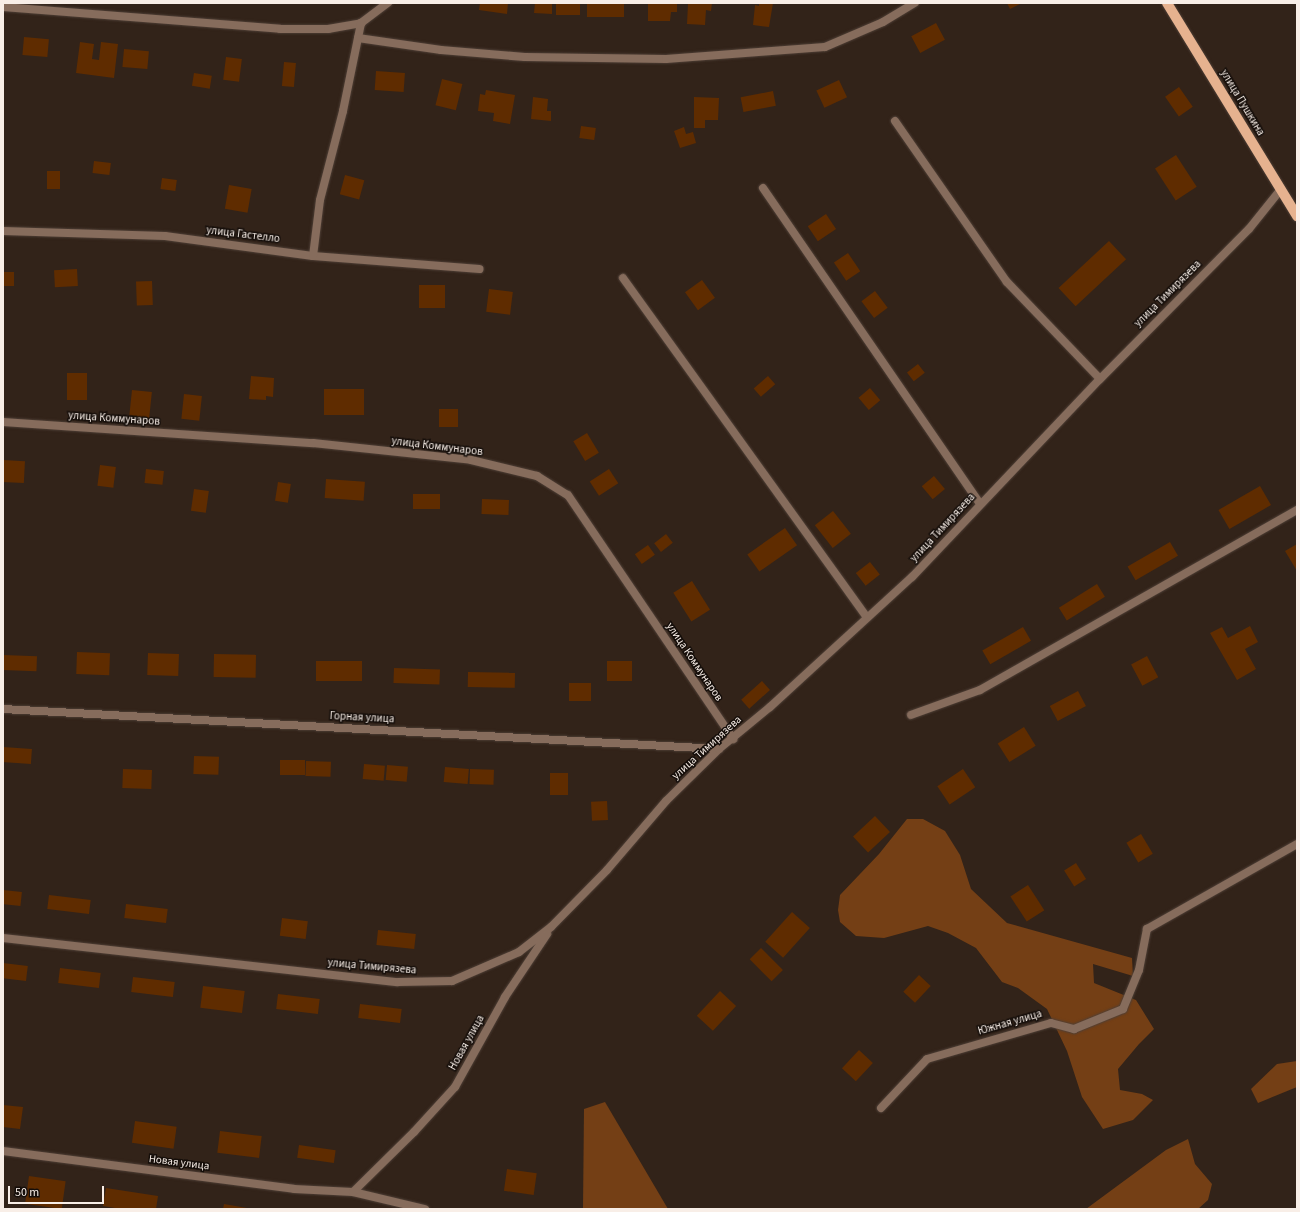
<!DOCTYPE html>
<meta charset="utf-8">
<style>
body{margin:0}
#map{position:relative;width:1300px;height:1212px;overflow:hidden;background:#322319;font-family:"Source Sans 3",sans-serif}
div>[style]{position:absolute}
.forest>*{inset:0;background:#743f15}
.building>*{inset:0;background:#5f2c00;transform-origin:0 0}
.roads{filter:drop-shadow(0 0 1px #4e3f36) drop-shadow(0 0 1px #4e3f36)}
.minor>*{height:8px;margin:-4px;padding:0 4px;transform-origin:4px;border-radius:4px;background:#866c5c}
.primary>*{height:10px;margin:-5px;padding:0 5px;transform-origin:5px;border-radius:5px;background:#e6b28f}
span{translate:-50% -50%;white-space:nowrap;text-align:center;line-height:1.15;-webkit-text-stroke:3px #150e0a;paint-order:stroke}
.street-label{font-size:11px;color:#f8eee7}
.frame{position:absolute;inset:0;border:4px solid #f8eee7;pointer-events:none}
.scale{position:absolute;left:8px;top:1186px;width:96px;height:18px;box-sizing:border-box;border:2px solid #f8eee7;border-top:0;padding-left:5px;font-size:12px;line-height:14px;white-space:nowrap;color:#f8eee7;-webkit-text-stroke:3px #150e0a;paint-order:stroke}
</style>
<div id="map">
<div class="forest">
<div style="clip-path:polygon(907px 819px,923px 819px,945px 831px,960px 855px,971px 889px,1007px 923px,1132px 958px,1133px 976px,1093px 964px,1094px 983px,1136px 1000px,1154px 1029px,1139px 1044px,1118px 1069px,1120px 1090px,1142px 1094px,1153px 1100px,1133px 1120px,1103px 1129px,1082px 1097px,1067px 1051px,1047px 1009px,1018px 988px,1002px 982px,976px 948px,948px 933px,928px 926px,884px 938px,856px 936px,840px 922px,838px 910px,840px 895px,879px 854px)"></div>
<div style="clip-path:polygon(1297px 1061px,1297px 1087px,1258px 1103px,1251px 1089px,1277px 1064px)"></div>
<div style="clip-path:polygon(605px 1102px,668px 1209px,583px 1209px,584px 1109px)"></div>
<div style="clip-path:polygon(1188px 1139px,1195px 1164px,1212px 1184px,1208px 1200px,1198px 1209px,1086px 1209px,1166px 1150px)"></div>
</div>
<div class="building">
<div style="clip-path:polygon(480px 3px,508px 3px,507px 14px,479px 10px)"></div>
<div style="clip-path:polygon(535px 3px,552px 3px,552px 14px,534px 13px)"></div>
<div style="left:556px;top:3px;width:24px;height:12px"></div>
<div style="left:587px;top:3px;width:37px;height:14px"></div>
<div style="clip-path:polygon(648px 3px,677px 3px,677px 12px,671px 12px,670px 21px,648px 21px)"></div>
<div style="clip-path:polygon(694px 3px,712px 3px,711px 11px,706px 10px,705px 25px,687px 24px,688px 4px)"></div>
<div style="clip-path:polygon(759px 3px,773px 3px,769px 27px,753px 25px,755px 5px,759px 6px)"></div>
<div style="clip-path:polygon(1007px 3px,1022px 3px,1010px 9px)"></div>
<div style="left:936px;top:23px;width:19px;height:28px;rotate:62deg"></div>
<div style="left:24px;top:37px;width:25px;height:18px;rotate:5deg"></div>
<div style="clip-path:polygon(80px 42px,94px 44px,92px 59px,99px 60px,101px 42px,118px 44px,114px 78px,76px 73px)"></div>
<div style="left:124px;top:49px;width:25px;height:18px;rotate:5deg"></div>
<div style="left:226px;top:57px;width:16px;height:23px;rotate:7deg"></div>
<div style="left:284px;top:62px;width:12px;height:24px;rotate:5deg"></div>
<div style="left:376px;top:71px;width:29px;height:19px;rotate:4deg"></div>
<div style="left:194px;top:73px;width:18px;height:13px;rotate:9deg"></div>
<div style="left:442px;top:79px;width:21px;height:27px;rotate:14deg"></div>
<div style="left:839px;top:80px;width:19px;height:25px;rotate:65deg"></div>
<div style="left:1179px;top:87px;width:24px;height:17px;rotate:55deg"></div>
<div style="clip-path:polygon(486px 90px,515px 95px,510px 124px,493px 121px,494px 113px,478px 111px,480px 94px,485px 95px)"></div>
<div style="left:773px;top:91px;width:15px;height:33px;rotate:79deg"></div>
<div style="clip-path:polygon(533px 97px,548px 99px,547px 111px,551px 111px,551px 121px,531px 119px)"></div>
<div style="clip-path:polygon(694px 97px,719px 98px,718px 120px,705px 120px,705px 128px,694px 128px)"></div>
<div style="left:581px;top:126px;width:15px;height:12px;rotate:8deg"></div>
<div style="clip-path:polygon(684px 127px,686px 134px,693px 132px,696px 143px,680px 148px,674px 131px)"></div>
<div style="left:1176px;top:155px;width:38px;height:25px;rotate:57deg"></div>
<div style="left:94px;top:161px;width:17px;height:12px;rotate:7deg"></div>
<div style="left:47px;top:171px;width:13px;height:18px"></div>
<div style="left:345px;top:175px;width:20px;height:20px;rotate:15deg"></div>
<div style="left:162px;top:178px;width:15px;height:11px;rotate:8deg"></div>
<div style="left:229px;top:185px;width:23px;height:24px;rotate:10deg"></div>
<div style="left:826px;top:214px;width:18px;height:22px;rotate:56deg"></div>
<div style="left:1109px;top:241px;width:25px;height:69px;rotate:47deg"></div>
<div style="left:848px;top:253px;width:22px;height:17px;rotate:56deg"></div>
<div style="left:77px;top:269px;width:17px;height:23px;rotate:87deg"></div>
<div style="left:3px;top:272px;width:11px;height:14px"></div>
<div style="left:702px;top:280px;width:22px;height:21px;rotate:54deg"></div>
<div style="left:152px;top:281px;width:24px;height:16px;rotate:88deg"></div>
<div style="left:419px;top:285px;width:26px;height:23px"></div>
<div style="left:489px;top:289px;width:24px;height:23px;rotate:7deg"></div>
<div style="left:875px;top:291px;width:21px;height:17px;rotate:53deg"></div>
<div style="left:918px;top:364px;width:11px;height:14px;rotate:52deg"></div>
<div style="left:67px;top:373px;width:20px;height:27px"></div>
<div style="clip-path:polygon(251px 376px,274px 378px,273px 397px,266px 396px,266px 400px,249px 399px)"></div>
<div style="left:768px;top:376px;width:11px;height:19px;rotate:49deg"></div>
<div style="left:870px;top:388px;width:16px;height:15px;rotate:50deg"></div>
<div style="left:324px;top:389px;width:40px;height:26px"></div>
<div style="left:132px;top:390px;width:20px;height:27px;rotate:6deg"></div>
<div style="left:184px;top:394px;width:18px;height:25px;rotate:6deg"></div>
<div style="left:439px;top:409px;width:19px;height:18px"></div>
<div style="left:587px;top:433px;width:23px;height:16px;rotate:59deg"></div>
<div style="left:3px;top:460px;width:22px;height:22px;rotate:3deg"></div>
<div style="left:100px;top:465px;width:16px;height:21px;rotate:7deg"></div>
<div style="left:146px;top:469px;width:18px;height:14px;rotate:6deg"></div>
<div style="left:609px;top:469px;width:17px;height:23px;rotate:57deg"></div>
<div style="left:934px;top:476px;width:17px;height:16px;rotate:50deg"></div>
<div style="left:326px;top:479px;width:39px;height:19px;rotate:4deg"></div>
<div style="left:278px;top:482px;width:13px;height:19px;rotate:9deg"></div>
<div style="left:1260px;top:486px;width:22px;height:48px;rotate:60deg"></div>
<div style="left:194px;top:489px;width:15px;height:22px;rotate:8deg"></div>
<div style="left:413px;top:494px;width:27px;height:15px"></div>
<div style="left:482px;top:499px;width:27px;height:15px;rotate:2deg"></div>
<div style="left:833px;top:511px;width:29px;height:23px;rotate:52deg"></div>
<div style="left:785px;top:528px;width:21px;height:46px;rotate:55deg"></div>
<div style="left:666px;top:534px;width:11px;height:15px;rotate:52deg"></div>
<div style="left:1170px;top:542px;width:16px;height:49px;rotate:60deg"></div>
<div style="clip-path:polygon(1297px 544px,1297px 571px,1285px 551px)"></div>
<div style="left:648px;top:545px;width:12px;height:16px;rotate:55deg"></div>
<div style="left:870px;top:562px;width:16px;height:18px;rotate:52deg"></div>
<div style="left:692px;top:581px;width:34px;height:22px;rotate:58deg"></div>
<div style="left:1097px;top:584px;width:15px;height:45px;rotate:58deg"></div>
<div style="clip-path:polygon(1250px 626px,1258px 642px,1245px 649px,1256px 669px,1237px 680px,1210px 633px,1222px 627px,1228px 638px)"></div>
<div style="left:1023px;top:627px;width:16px;height:47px;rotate:60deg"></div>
<div style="left:77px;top:652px;width:33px;height:22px;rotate:2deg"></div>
<div style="left:148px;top:653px;width:31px;height:22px;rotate:2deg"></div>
<div style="left:214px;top:654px;width:42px;height:23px;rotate:1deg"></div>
<div style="left:3px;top:655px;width:34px;height:15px;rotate:2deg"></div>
<div style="left:1147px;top:656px;width:24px;height:18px;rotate:62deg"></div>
<div style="left:316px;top:661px;width:46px;height:20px"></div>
<div style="left:607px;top:661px;width:25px;height:20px"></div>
<div style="left:394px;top:668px;width:46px;height:15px;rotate:2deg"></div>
<div style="left:468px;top:672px;width:47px;height:15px;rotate:1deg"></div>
<div style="left:762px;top:681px;width:12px;height:28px;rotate:48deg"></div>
<div style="left:591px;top:683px;width:18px;height:22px;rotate:90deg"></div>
<div style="left:1078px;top:691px;width:17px;height:32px;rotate:62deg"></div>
<div style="left:1024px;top:727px;width:22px;height:31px;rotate:58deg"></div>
<div style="left:3px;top:747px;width:29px;height:15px;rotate:4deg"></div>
<div style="left:194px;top:756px;width:25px;height:18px;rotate:2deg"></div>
<div style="left:280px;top:760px;width:25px;height:15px"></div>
<div style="left:306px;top:761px;width:25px;height:15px;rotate:2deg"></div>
<div style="left:364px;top:764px;width:21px;height:15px;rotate:5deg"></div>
<div style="left:387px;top:765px;width:21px;height:15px;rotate:5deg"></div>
<div style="left:445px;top:767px;width:24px;height:15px;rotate:5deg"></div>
<div style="left:123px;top:769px;width:29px;height:19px;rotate:2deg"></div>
<div style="left:470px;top:769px;width:24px;height:15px;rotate:2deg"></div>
<div style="left:963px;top:769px;width:22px;height:31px;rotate:56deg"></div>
<div style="left:550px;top:773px;width:18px;height:22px"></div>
<div style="left:607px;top:801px;width:19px;height:16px;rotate:87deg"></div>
<div style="left:875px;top:816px;width:22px;height:30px;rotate:47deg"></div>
<div style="left:1141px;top:834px;width:23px;height:17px;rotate:59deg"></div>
<div style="left:1076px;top:863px;width:19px;height:14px;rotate:58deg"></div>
<div style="left:1028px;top:885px;width:30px;height:21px;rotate:57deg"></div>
<div style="left:3px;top:890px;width:19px;height:14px;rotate:6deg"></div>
<div style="left:49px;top:895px;width:42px;height:14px;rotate:7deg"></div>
<div style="left:126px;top:904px;width:42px;height:14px;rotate:7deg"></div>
<div style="left:792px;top:912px;width:24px;height:40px;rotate:42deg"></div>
<div style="left:282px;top:918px;width:26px;height:18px;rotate:7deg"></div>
<div style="left:378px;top:930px;width:38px;height:15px;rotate:6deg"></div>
<div style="left:761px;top:948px;width:31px;height:16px;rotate:45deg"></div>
<div style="left:3px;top:963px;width:25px;height:15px;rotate:7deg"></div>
<div style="left:60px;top:968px;width:41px;height:15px;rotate:7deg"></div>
<div style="left:919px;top:975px;width:16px;height:23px;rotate:43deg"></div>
<div style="left:133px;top:977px;width:42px;height:15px;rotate:7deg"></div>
<div style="left:203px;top:986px;width:42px;height:22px;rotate:7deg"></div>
<div style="left:720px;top:991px;width:22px;height:34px;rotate:43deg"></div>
<div style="left:278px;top:994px;width:42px;height:15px;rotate:7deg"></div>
<div style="left:360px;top:1004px;width:42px;height:14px;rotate:7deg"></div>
<div style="left:859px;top:1050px;width:19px;height:25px;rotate:43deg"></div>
<div style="clip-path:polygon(3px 1105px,23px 1107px,20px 1129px,3px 1127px)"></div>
<div style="left:135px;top:1121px;width:42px;height:22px;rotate:8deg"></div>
<div style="left:220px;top:1131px;width:42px;height:22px;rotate:7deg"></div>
<div style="left:299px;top:1145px;width:37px;height:13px;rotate:8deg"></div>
<div style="left:507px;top:1169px;width:30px;height:22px;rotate:8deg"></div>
<div style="left:29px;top:1176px;width:37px;height:28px;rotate:8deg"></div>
<div style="clip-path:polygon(106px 1188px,158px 1196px,156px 1209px,121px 1209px,103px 1206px)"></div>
<div style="clip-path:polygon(224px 1204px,247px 1208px,247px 1209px,223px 1209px)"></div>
</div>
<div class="roads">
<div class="minor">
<div style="left:3px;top:7px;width:278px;rotate:4.5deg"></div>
<div style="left:280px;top:29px;width:48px"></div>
<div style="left:328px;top:29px;width:34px;rotate:-10deg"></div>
<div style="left:361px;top:23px;width:34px;rotate:-37deg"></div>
<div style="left:358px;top:38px;width:84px;rotate:8.2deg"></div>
<div style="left:441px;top:50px;width:84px;rotate:4.8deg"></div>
<div style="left:525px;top:57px;width:141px;rotate:0.8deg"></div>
<div style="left:666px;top:59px;width:159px;rotate:-4.3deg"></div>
<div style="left:825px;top:47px;width:63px;rotate:-23.3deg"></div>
<div style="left:883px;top:22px;width:37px;rotate:-31deg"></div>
<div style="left:895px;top:121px;width:196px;rotate:55.2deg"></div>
<div style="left:1007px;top:282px;width:134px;rotate:46.2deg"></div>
<div style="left:763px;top:188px;width:383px;rotate:55.5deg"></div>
<div style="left:3px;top:231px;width:162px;rotate:1.8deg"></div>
<div style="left:165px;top:236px;width:149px;rotate:7.7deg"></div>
<div style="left:313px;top:256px;width:167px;rotate:4.5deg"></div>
<div style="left:313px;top:256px;width:56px;rotate:-82.9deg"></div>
<div style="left:320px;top:200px;width:92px;rotate:-75.5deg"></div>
<div style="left:343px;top:111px;width:90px;rotate:-78.4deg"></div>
<div style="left:623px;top:278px;width:418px;rotate:54.3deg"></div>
<div style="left:3px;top:422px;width:311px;rotate:3.9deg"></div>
<div style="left:313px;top:443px;width:159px;rotate:6.1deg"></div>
<div style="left:471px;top:460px;width:68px;rotate:13.6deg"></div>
<div style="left:537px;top:476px;width:36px;rotate:32deg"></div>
<div style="left:568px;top:495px;width:295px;rotate:55.9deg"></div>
<div style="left:3px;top:709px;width:717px;rotate:3.2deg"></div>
<div style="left:911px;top:715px;width:73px;rotate:-19.9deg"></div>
<div style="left:980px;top:690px;width:365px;rotate:-29.6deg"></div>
<div style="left:3px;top:938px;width:397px;rotate:6.4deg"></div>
<div style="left:398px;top:982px;width:54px;rotate:-1.1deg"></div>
<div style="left:452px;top:981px;width:73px;rotate:-23.4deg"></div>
<div style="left:519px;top:952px;width:41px;rotate:-38deg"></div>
<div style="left:551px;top:927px;width:80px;rotate:-45.5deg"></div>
<div style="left:607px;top:870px;width:91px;rotate:-49.5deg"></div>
<div style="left:666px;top:801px;width:74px;rotate:-44.5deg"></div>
<div style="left:719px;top:749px;width:66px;rotate:-39.5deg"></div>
<div style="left:770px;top:707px;width:193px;rotate:-42.5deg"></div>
<div style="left:912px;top:577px;width:273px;rotate:-46.5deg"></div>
<div style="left:1100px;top:379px;width:211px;rotate:-45.2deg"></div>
<div style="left:1249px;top:229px;width:51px;rotate:-51.3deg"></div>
<div style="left:881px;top:1108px;width:67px;rotate:-46.8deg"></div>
<div style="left:927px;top:1059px;width:129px;rotate:-16.2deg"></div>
<div style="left:1051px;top:1023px;width:24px;rotate:15deg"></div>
<div style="left:1074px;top:1029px;width:53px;rotate:-22.2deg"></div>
<div style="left:1123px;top:1009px;width:42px;rotate:-67.7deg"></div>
<div style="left:1139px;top:970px;width:42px;rotate:-79deg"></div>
<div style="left:1147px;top:929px;width:172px;rotate:-29.5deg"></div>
<div style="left:3px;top:1151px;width:293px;rotate:7.4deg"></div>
<div style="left:294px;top:1189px;width:59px;rotate:2.9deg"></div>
<div style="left:353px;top:1192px;width:74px;rotate:13.3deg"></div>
<div style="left:353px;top:1192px;width:86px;rotate:-44.5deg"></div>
<div style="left:414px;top:1132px;width:61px;rotate:-47.7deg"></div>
<div style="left:455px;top:1087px;width:103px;rotate:-60.9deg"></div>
<div style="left:505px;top:997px;width:76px;rotate:-56.3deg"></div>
</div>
<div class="primary">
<div style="left:1167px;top:3px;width:250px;rotate:58.6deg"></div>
</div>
</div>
<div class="street-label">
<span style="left:1242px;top:103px;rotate:59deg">улица Пушкина</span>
<span style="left:243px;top:235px;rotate:7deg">улица Гастелло</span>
<span style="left:1168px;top:294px;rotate:-45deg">улица Тимирязева</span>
<span style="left:114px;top:419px;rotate:4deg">улица Коммунаров</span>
<span style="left:437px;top:447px;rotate:7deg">улица Коммунаров</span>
<span style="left:943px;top:528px;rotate:-47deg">улица Тимирязева</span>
<span style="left:694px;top:662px;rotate:56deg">улица Коммунаров</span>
<span style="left:362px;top:718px;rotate:3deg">Горная улица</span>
<span style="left:707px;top:748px;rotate:-42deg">улица Тимирязева</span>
<span style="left:372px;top:967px;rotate:5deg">улица Тимирязева</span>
<span style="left:1010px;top:1023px;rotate:-16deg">Южная улица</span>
<span style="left:467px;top:1043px;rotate:-61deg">Новая улица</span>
<span style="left:179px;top:1163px;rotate:7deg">Новая улица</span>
</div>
<div class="frame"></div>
<div class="scale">50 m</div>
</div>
